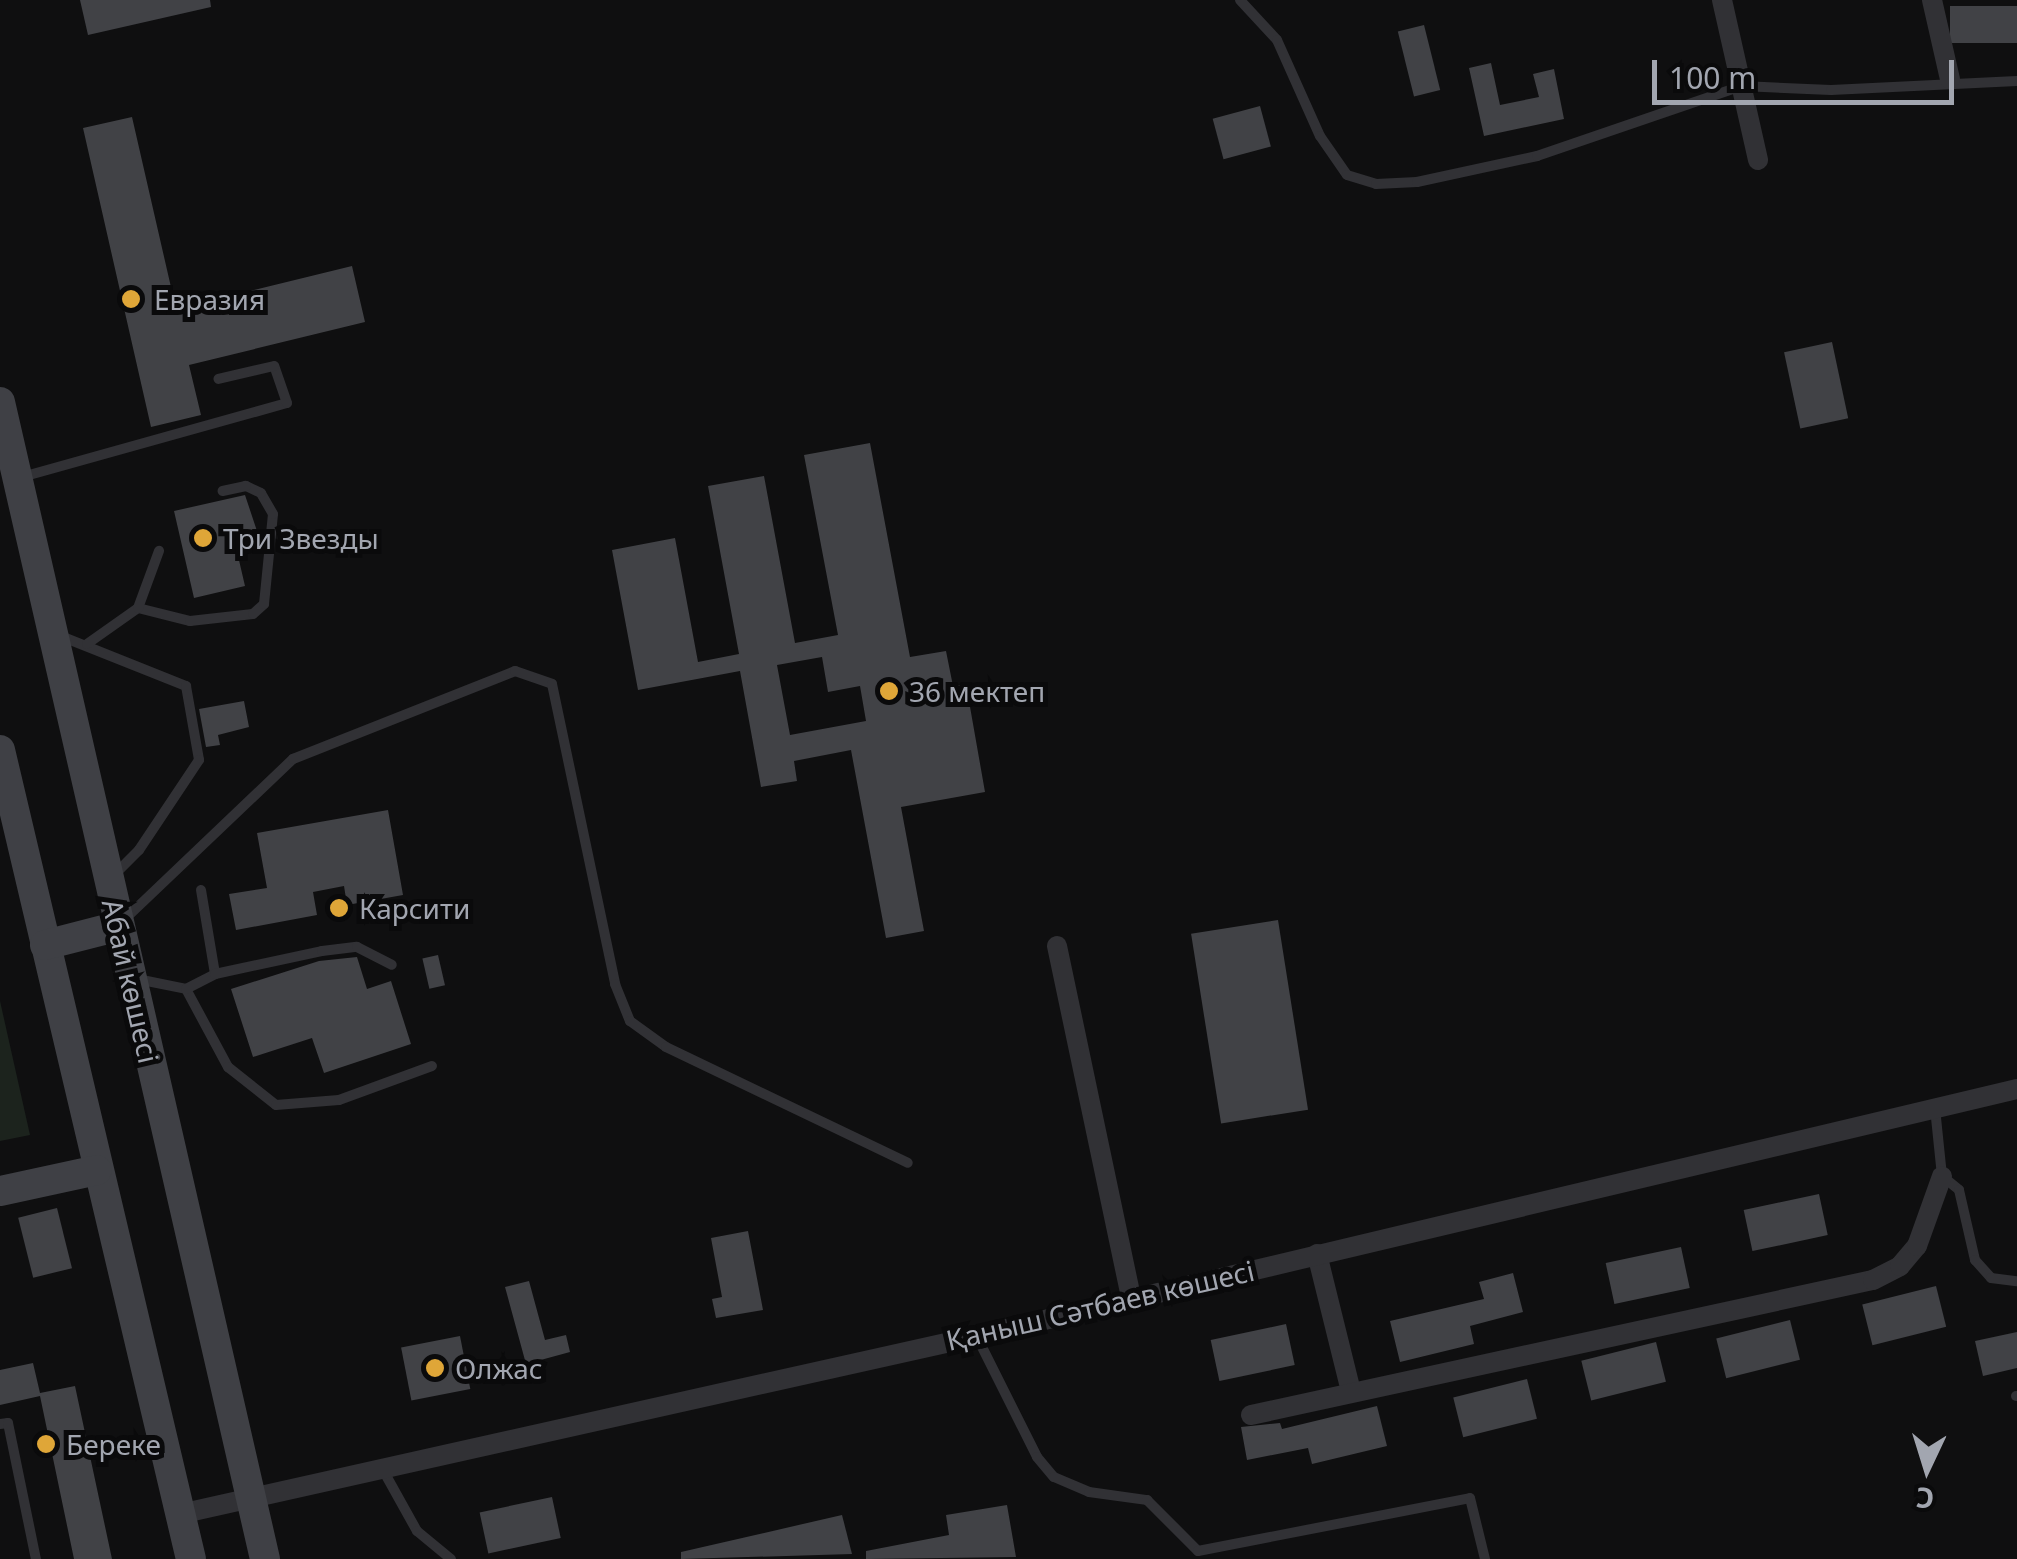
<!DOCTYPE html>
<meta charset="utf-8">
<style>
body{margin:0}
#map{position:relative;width:2017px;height:1559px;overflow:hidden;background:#0f0f10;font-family:"Noto Sans",sans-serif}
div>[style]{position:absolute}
.green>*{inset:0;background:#1c231d}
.building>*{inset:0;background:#414246;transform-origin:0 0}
.lane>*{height:10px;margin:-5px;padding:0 5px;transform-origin:5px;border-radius:5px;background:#313135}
.street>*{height:20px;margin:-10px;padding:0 10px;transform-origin:10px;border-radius:10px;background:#313135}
.secondary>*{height:30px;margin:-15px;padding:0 15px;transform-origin:15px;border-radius:15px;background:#3f4045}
.dots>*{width:28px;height:28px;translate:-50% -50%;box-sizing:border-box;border:5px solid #0a0a0b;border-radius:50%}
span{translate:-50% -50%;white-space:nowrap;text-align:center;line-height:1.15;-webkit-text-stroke:10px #0a0a0b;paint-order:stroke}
.poi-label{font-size:28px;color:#a2a6b0}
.left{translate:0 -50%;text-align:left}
.street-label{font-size:28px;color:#a2a6b0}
.north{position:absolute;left:1877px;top:1419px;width:100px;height:100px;-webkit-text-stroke:8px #0a0a0b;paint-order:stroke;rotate:184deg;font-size:28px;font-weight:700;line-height:40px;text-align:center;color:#a2a6b0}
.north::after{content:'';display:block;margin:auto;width:35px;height:45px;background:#a2a6b0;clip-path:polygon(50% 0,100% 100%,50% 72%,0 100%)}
.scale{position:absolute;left:1652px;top:60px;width:302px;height:45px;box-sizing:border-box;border:5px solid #a2a6b0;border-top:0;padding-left:12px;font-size:30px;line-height:35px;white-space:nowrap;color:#a2a6b0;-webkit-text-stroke:8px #0a0a0b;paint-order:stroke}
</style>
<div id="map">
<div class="green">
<div style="clip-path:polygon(0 1001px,30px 1135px,0 1141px)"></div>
</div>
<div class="building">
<div style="clip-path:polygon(80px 0,210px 0,211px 7px,88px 35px)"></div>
<div style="left:2017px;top:6px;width:37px;height:67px;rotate:90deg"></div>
<div style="left:1424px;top:25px;width:67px;height:27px;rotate:76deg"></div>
<div style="clip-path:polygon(1491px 63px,1500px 105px,1539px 97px,1533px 74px,1554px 69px,1564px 119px,1484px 136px,1469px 68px)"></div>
<div style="left:1260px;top:106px;width:42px;height:49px;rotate:75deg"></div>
<div style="clip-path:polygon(132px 117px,176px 309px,352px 266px,365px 322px,189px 365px,201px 415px,151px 427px,83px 128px)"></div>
<div style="left:1832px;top:342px;width:78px;height:49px;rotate:78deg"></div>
<div style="clip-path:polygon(evenodd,870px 443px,910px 657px,946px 651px,953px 686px,966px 684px,985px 792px,901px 807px,924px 931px,886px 938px,851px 750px,794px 761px,797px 781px,761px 787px,740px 671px,638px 690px,612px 550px,675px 538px,698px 662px,739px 654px,708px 486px,764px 476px,795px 643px,838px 635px,804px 455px,870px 443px,822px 657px,828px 692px,860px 686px,866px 721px,790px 735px,777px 665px,822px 657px)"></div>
<div style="clip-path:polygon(245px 495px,259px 537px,235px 543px,245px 586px,194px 598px,174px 511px)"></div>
<div style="clip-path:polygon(244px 701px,249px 727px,218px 735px,220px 745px,206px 747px,199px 709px)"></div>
<div style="clip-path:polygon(388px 810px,403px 895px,347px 905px,344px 886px,313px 892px,317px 915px,236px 930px,229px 894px,267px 888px,257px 833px)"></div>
<div style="left:1278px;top:920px;width:192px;height:88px;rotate:81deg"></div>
<div style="left:438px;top:955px;width:31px;height:16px;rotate:77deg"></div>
<div style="clip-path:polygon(357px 957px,367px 989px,391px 981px,411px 1044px,324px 1073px,312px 1038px,253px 1057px,231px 989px,319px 961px)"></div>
<div style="left:1819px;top:1194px;width:42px;height:77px;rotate:78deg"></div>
<div style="left:57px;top:1208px;width:62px;height:40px;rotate:76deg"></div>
<div style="clip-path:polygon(748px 1231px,763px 1310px,716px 1318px,712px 1299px,722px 1297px,711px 1238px)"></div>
<div style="left:1681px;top:1247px;width:42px;height:77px;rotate:78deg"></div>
<div style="clip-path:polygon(1513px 1273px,1523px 1312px,1470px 1326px,1474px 1344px,1400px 1362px,1390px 1321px,1484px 1299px,1479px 1282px)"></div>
<div style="clip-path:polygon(529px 1281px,545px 1340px,566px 1335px,570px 1352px,526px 1364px,505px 1287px)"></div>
<div style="left:1936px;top:1286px;width:42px;height:76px;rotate:76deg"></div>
<div style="left:1790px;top:1320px;width:41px;height:76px;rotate:76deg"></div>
<div style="left:1286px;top:1324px;width:42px;height:77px;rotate:78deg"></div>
<div style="clip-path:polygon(2017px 1332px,2017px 1368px,1983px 1376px,1975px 1341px)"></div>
<div style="left:460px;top:1336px;width:54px;height:60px;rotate:79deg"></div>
<div style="left:1656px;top:1342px;width:41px;height:77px;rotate:76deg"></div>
<div style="clip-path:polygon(33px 1363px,40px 1393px,75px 1386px,112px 1559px,74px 1559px,40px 1396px,0 1405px,0 1370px)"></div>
<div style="left:1527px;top:1379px;width:41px;height:76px;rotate:76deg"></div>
<div style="clip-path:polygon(1377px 1406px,1387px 1446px,1312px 1464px,1308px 1448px,1247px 1460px,1241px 1427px,1280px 1423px,1282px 1429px)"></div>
<div style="left:552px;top:1497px;width:42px;height:74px;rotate:78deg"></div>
<div style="clip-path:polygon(1007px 1505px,1016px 1557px,866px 1559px,866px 1551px,949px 1535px,946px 1515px)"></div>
<div style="clip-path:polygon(842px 1515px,852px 1554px,681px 1559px,681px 1552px)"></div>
</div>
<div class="lane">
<div style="left:1240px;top:0;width:54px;rotate:47.2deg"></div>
<div style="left:1277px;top:40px;width:105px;rotate:65.9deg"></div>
<div style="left:1320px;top:136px;width:47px;rotate:55.3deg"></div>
<div style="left:1347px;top:175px;width:30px;rotate:17deg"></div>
<div style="left:1376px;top:184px;width:41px;rotate:-2.8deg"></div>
<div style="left:1417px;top:182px;width:123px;rotate:-12.2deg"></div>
<div style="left:1537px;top:156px;width:217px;rotate:-18.9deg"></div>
<div style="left:1742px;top:86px;width:89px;rotate:2.6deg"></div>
<div style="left:1831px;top:90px;width:186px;rotate:-2.8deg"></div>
<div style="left:22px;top:477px;width:275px;rotate:-15.6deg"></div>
<div style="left:287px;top:403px;width:39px;rotate:-109deg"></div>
<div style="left:274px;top:366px;width:57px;rotate:166.9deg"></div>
<div style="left:138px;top:608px;width:54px;rotate:14deg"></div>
<div style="left:190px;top:621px;width:63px;rotate:-6.3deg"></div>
<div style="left:253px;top:614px;width:15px;rotate:-42deg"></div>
<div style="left:264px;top:604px;width:90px;rotate:-84.3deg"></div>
<div style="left:273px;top:514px;width:24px;rotate:-120deg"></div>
<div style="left:261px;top:493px;width:17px;rotate:-155deg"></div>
<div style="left:246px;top:486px;width:24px;rotate:168deg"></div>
<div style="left:58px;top:635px;width:138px;rotate:21.7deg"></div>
<div style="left:186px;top:686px;width:75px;rotate:80deg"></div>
<div style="left:199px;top:760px;width:108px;rotate:123.7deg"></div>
<div style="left:139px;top:850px;width:37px;rotate:135deg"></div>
<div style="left:87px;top:644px;width:62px;rotate:-35.2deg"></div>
<div style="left:138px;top:608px;width:61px;rotate:-69.8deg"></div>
<div style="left:201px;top:890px;width:85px;rotate:80.5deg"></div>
<div style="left:126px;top:918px;width:231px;rotate:-43.6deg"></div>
<div style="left:293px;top:759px;width:239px;rotate:-21.6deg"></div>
<div style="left:515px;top:671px;width:39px;rotate:19deg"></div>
<div style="left:552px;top:684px;width:307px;rotate:78.1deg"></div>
<div style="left:615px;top:984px;width:40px;rotate:68deg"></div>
<div style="left:630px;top:1021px;width:44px;rotate:35.8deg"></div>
<div style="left:666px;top:1047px;width:268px;rotate:25.6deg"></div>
<div style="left:137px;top:979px;width:50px;rotate:11.5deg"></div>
<div style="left:186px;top:989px;width:89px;rotate:61.7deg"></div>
<div style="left:228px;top:1067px;width:61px;rotate:38.4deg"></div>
<div style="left:276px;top:1105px;width:63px;rotate:-4.5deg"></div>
<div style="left:339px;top:1100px;width:99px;rotate:-20.1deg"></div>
<div style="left:186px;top:989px;width:33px;rotate:-27deg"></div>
<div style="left:215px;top:974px;width:109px;rotate:-12.1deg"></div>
<div style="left:322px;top:951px;width:35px;rotate:-7deg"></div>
<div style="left:357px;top:947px;width:39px;rotate:27deg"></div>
<div style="left:1935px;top:1108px;width:68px;rotate:84.1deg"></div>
<div style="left:1942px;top:1176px;width:22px;rotate:39deg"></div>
<div style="left:1959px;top:1190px;width:72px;rotate:77.1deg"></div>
<div style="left:1975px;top:1260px;width:24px;rotate:48deg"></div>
<div style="left:1991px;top:1278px;width:26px;rotate:7deg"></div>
<div style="left:977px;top:1337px;width:134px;rotate:63.4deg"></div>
<div style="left:1037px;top:1457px;width:26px;rotate:50deg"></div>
<div style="left:1054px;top:1477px;width:38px;rotate:23deg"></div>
<div style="left:1089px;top:1492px;width:59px;rotate:7.9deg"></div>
<div style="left:1147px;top:1500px;width:72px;rotate:45deg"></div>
<div style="left:1198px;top:1551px;width:277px;rotate:-11deg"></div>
<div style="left:1470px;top:1498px;width:63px;rotate:76.2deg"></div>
<div style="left:2016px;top:1396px;width:1px"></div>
<div style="left:0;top:1424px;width:8px;rotate:-7deg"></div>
<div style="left:8px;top:1423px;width:139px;rotate:78.4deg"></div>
<div style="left:383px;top:1470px;width:70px;rotate:60.9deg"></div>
<div style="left:417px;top:1531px;width:44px;rotate:39.5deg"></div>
</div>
<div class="street">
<div style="left:1722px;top:0;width:164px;rotate:77.3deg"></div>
<div style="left:1932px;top:0;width:81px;rotate:77.2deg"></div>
<div style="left:1057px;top:946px;width:360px;rotate:78.1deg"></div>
<div style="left:1317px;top:1254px;width:141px;rotate:76.1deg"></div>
<div style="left:1251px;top:1415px;width:636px;rotate:-12.25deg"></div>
<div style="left:1873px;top:1280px;width:30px;rotate:-27deg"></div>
<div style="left:1900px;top:1266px;width:26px;rotate:-50deg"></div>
<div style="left:1917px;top:1246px;width:74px;rotate:-70.3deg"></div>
<div style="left:180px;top:1514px;width:817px;rotate:-12.59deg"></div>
<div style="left:977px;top:1336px;width:1069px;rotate:-13.36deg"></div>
</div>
<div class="secondary">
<div style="left:0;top:402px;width:1187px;rotate:77.1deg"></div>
<div style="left:0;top:750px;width:831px;rotate:76.72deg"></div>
<div style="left:45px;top:945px;width:76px;rotate:-14.4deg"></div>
<div style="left:0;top:1191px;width:99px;rotate:-12.2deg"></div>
</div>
<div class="dots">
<div style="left:131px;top:299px;background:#dfa638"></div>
<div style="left:203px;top:538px;background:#dfa638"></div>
<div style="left:889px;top:691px;background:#dfa638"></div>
<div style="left:339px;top:908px;background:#dfa638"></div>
<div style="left:435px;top:1368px;background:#dfa638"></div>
<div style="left:46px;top:1444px;background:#dfa638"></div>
</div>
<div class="poi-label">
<span class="left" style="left:154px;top:299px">Евразия</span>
<span class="left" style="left:223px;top:538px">Три Звезды</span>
<span class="left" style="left:909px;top:691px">36 мектеп</span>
<span class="left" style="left:359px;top:908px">Карсити</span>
<span class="left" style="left:455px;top:1368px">Олжас</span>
<span class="left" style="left:66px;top:1444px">Береке</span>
</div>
<div class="street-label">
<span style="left:131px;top:981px;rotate:77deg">Абай көшесі</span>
<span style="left:1100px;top:1305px;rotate:-13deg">Қаныш Сәтбаев көшесі</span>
</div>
<div class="north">С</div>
<div class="scale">100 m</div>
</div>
